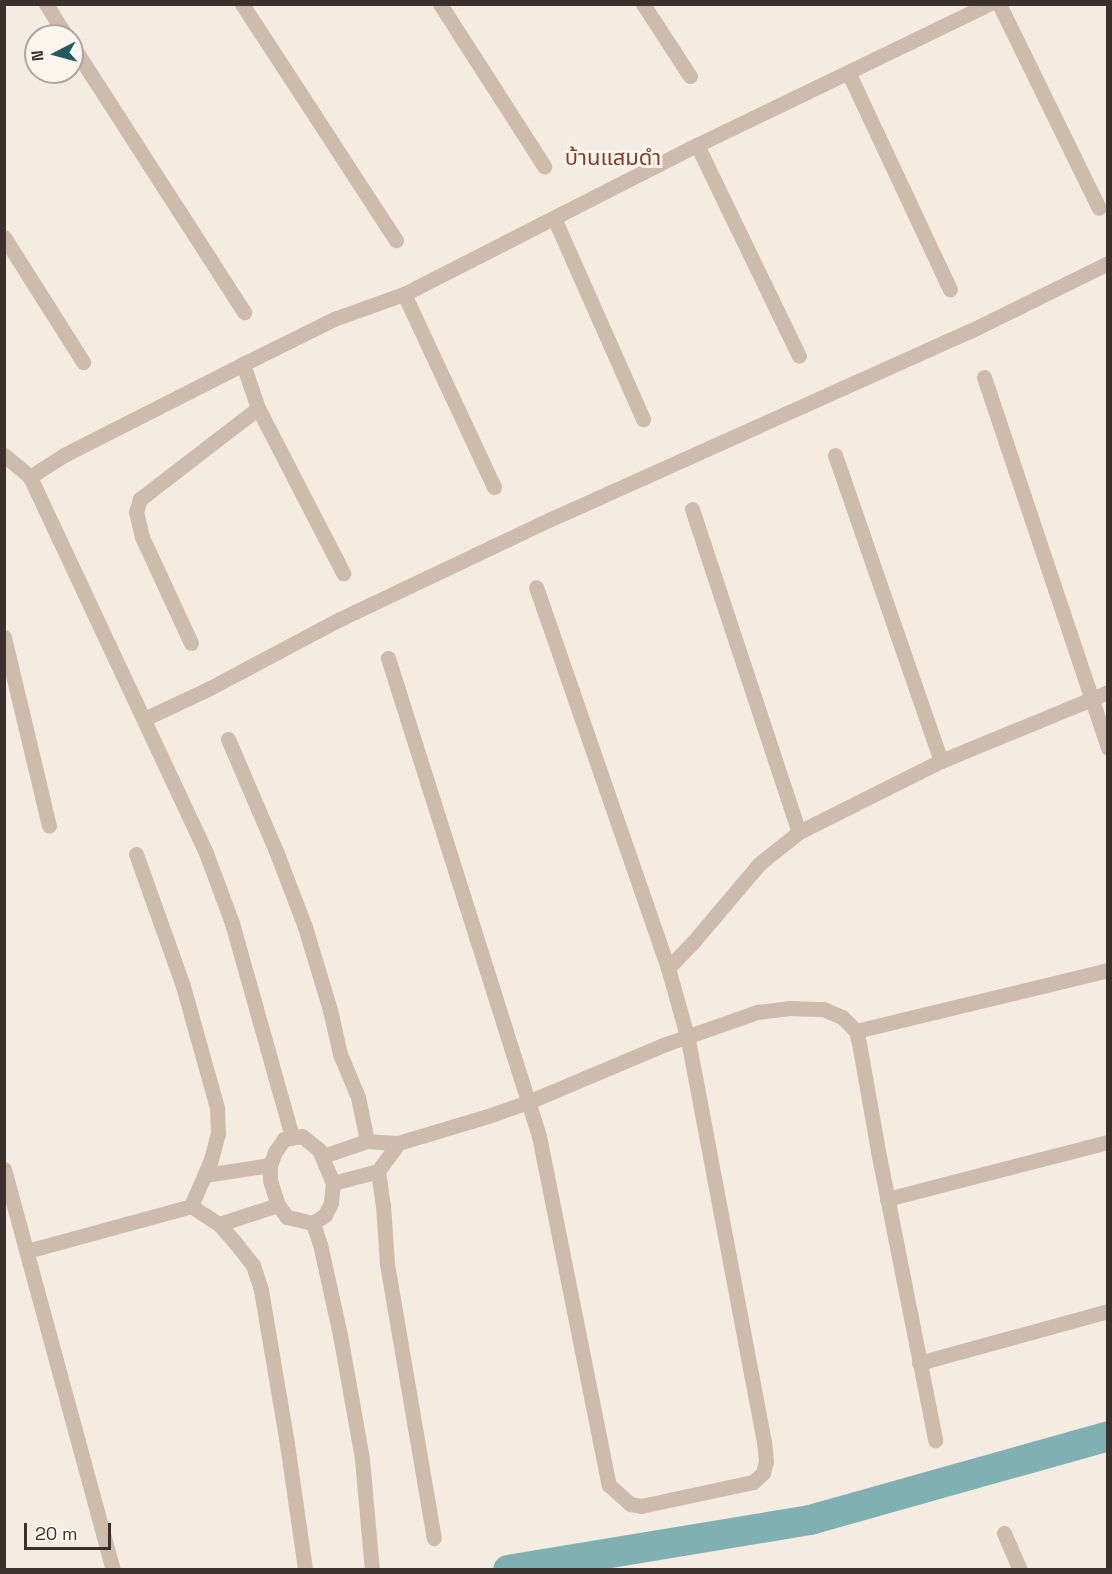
<!DOCTYPE html>
<meta charset="utf-8">
<style>
body{margin:0}
#map{position:relative;width:1112px;height:1574px;overflow:hidden;background:#f4ebe1;font-family:"Space Grotesk","Noto Sans Thai",sans-serif}
div>[style]{position:absolute}
.canal>*{height:30px;margin:-15px;padding:0 15px;transform-origin:15px;border-radius:15px;background:#7fb0b2}
.minor>*{height:15px;margin:-7.5px;padding:0 7.5px;transform-origin:7.5px;border-radius:7.5px;background:#cdbbac}
span{translate:-50% -50%;white-space:nowrap;text-align:center;line-height:1.15;-webkit-text-stroke:6px #fbf5ee;paint-order:stroke}
.quarter-label{font-size:22px;color:#8c3b22}
.frame{position:absolute;inset:0;border:6px solid #3b302b;pointer-events:none}
.north{position:absolute;left:24px;top:24px;width:60px;height:60px;box-sizing:border-box;background:#fbf5ee;border:2px solid #aea6a0;border-radius:50%;rotate:264deg;font-size:16px;font-weight:700;line-height:24px;text-align:center;color:#3b302b}
.north::after{content:'';display:block;margin:auto;width:21px;height:27px;background:#1f5a5e;clip-path:polygon(50% 0,100% 100%,50% 72%,0 100%)}
.scale{position:absolute;left:24px;top:1523px;width:87px;height:27px;box-sizing:border-box;border:3px solid #3b302b;border-top:0;padding-left:8px;font-size:18px;line-height:21px;white-space:nowrap;color:#3b302b;-webkit-text-stroke:4px #fbf5ee;paint-order:stroke}
</style>
<div id="map">
<div class="canal">
<div style="left:508px;top:1570px;width:306px;rotate:-9.4deg"></div>
<div style="left:810px;top:1520px;width:310px;rotate:-15.7deg"></div>
</div>
<div class="minor">
<div style="left:46px;top:4px;width:38px;rotate:58deg"></div>
<div style="left:242px;top:4px;width:282px;rotate:56.9deg"></div>
<div style="left:440px;top:4px;width:193px;rotate:57.3deg"></div>
<div style="left:643px;top:4px;width:86px;rotate:56.9deg"></div>
<div style="left:999px;top:4px;width:227px;rotate:63.9deg"></div>
<div style="left:72px;top:45px;width:318px;rotate:57.2deg"></div>
<div style="left:849px;top:74px;width:238px;rotate:64.9deg"></div>
<div style="left:697px;top:145px;width:234px;rotate:64.2deg"></div>
<div style="left:554px;top:218px;width:220px;rotate:66.1deg"></div>
<div style="left:4px;top:237px;width:148px;rotate:57.7deg"></div>
<div style="left:404px;top:294px;width:213px;rotate:65deg"></div>
<div style="left:243px;top:364px;width:46px;rotate:71.2deg"></div>
<div style="left:258px;top:408px;width:186px;rotate:62.7deg"></div>
<div style="left:984px;top:377px;width:391px;rotate:71.5deg"></div>
<div style="left:4px;top:455px;width:34px;rotate:40deg"></div>
<div style="left:30px;top:477px;width:415px;rotate:64.9deg"></div>
<div style="left:206px;top:853px;width:75px;rotate:69.6deg"></div>
<div style="left:232px;top:923px;width:222px;rotate:74.3deg"></div>
<div style="left:835px;top:455px;width:324px;rotate:70.9deg"></div>
<div style="left:30px;top:477px;width:40px;rotate:-32.9deg"></div>
<div style="left:64px;top:455px;width:201px;rotate:-26.9deg"></div>
<div style="left:243px;top:364px;width:102px;rotate:-26.3deg"></div>
<div style="left:334px;top:319px;width:74px;rotate:-19.7deg"></div>
<div style="left:404px;top:294px;width:329px;rotate:-27deg"></div>
<div style="left:697px;top:145px;width:324px;rotate:-25.8deg"></div>
<div style="left:692px;top:509px;width:340px;rotate:71.7deg"></div>
<div style="left:4px;top:637px;width:194px;rotate:76.6deg"></div>
<div style="left:191px;top:643px;width:117px;rotate:-114.8deg"></div>
<div style="left:142px;top:537px;width:26px;rotate:-103deg"></div>
<div style="left:136px;top:512px;width:14px;rotate:-73deg"></div>
<div style="left:140px;top:499px;width:149px;rotate:-37.6deg"></div>
<div style="left:388px;top:658px;width:501px;rotate:72.47deg"></div>
<div style="left:539px;top:1136px;width:356px;rotate:78.7deg"></div>
<div style="left:609px;top:1485px;width:28px;rotate:42deg"></div>
<div style="left:630px;top:1504px;width:11px;rotate:10deg"></div>
<div style="left:641px;top:1506px;width:115px;rotate:-12.1deg"></div>
<div style="left:753px;top:1482px;width:13px;rotate:-42deg"></div>
<div style="left:763px;top:1473px;width:12px;rotate:-76deg"></div>
<div style="left:766px;top:1461px;width:19px;rotate:-96deg"></div>
<div style="left:764px;top:1442px;width:413px;rotate:-100.7deg"></div>
<div style="left:687px;top:1036px;width:71px;rotate:-105.6deg"></div>
<div style="left:668px;top:968px;width:403px;rotate:-109.1deg"></div>
<div style="left:144px;top:719px;width:73px;rotate:-25.2deg"></div>
<div style="left:210px;top:688px;width:145px;rotate:-28deg"></div>
<div style="left:338px;top:620px;width:236px;rotate:-25.4deg"></div>
<div style="left:551px;top:519px;width:459px;rotate:-24.2deg"></div>
<div style="left:970px;top:331px;width:154px;rotate:-26.2deg"></div>
<div style="left:228px;top:739px;width:122px;rotate:66.8deg"></div>
<div style="left:276px;top:851px;width:81px;rotate:69.1deg"></div>
<div style="left:305px;top:927px;width:87px;rotate:73.2deg"></div>
<div style="left:330px;top:1010px;width:45px;rotate:77.2deg"></div>
<div style="left:340px;top:1054px;width:47px;rotate:67.3deg"></div>
<div style="left:358px;top:1097px;width:45px;rotate:78.4deg"></div>
<div style="left:136px;top:854px;width:140px;rotate:70.4deg"></div>
<div style="left:183px;top:986px;width:127px;rotate:74.4deg"></div>
<div style="left:217px;top:1108px;width:25px;rotate:88deg"></div>
<div style="left:218px;top:1133px;width:30px;rotate:105deg"></div>
<div style="left:210px;top:1162px;width:48px;rotate:113.4deg"></div>
<div style="left:668px;top:968px;width:37px;rotate:-46deg"></div>
<div style="left:694px;top:941px;width:101px;rotate:-49.8deg"></div>
<div style="left:759px;top:864px;width:51px;rotate:-38.7deg"></div>
<div style="left:799px;top:832px;width:159px;rotate:-26.6deg"></div>
<div style="left:941px;top:761px;width:181px;rotate:-22.4deg"></div>
<div style="left:856px;top:1031px;width:259px;rotate:-13.6deg"></div>
<div style="left:302px;top:1136px;width:22px;rotate:39deg"></div>
<div style="left:319px;top:1150px;width:36px;rotate:67deg"></div>
<div style="left:333px;top:1183px;width:20px;rotate:96deg"></div>
<div style="left:331px;top:1203px;width:13px;rotate:117deg"></div>
<div style="left:325px;top:1215px;width:14px;rotate:146deg"></div>
<div style="left:313px;top:1223px;width:27px;rotate:-167deg"></div>
<div style="left:287px;top:1217px;width:15px;rotate:-127deg"></div>
<div style="left:278px;top:1205px;width:26px;rotate:-108deg"></div>
<div style="left:270px;top:1180px;width:15px;rotate:-90deg"></div>
<div style="left:270px;top:1165px;width:14px;rotate:-69deg"></div>
<div style="left:275px;top:1152px;width:16px;rotate:-55deg"></div>
<div style="left:284px;top:1139px;width:18px;rotate:-9deg"></div>
<div style="left:323px;top:1156px;width:46px;rotate:-18.8deg"></div>
<div style="left:367px;top:1141px;width:31px;rotate:4deg"></div>
<div style="left:398px;top:1143px;width:94px;rotate:-16.7deg"></div>
<div style="left:488px;top:1116px;width:42px;rotate:-19.3deg"></div>
<div style="left:528px;top:1102px;width:147px;rotate:-22.9deg"></div>
<div style="left:663px;top:1045px;width:100px;rotate:-19.3deg"></div>
<div style="left:757px;top:1012px;width:33px;rotate:-7deg"></div>
<div style="left:790px;top:1008px;width:33px;rotate:2deg"></div>
<div style="left:823px;top:1009px;width:21px;rotate:23deg"></div>
<div style="left:842px;top:1017px;width:20px;rotate:45deg"></div>
<div style="left:856px;top:1031px;width:12px;rotate:76deg"></div>
<div style="left:859px;top:1043px;width:110px;rotate:80deg"></div>
<div style="left:878px;top:1151px;width:295px;rotate:78.8deg"></div>
<div style="left:4px;top:1169px;width:416px;rotate:74.8deg"></div>
<div style="left:378px;top:1171px;width:34px;rotate:82deg"></div>
<div style="left:383px;top:1205px;width:59px;rotate:86.1deg"></div>
<div style="left:387px;top:1264px;width:278px;rotate:80.3deg"></div>
<div style="left:205px;top:1175px;width:66px;rotate:-8.7deg"></div>
<div style="left:333px;top:1183px;width:47px;rotate:-14.9deg"></div>
<div style="left:378px;top:1171px;width:34px;rotate:-54deg"></div>
<div style="left:887px;top:1199px;width:228px;rotate:-14.5deg"></div>
<div style="left:313px;top:1223px;width:22px;rotate:72deg"></div>
<div style="left:320px;top:1244px;width:93px;rotate:77.6deg"></div>
<div style="left:340px;top:1335px;width:126px;rotate:79.9deg"></div>
<div style="left:362px;top:1459px;width:111px;rotate:84.9deg"></div>
<div style="left:219px;top:1224px;width:62px;rotate:-17.9deg"></div>
<div style="left:27px;top:1251px;width:170px;rotate:-15.3deg"></div>
<div style="left:191px;top:1206px;width:33px;rotate:33deg"></div>
<div style="left:219px;top:1224px;width:23px;rotate:49deg"></div>
<div style="left:234px;top:1241px;width:31px;rotate:52deg"></div>
<div style="left:253px;top:1265px;width:26px;rotate:72deg"></div>
<div style="left:261px;top:1290px;width:156px;rotate:80.4deg"></div>
<div style="left:287px;top:1444px;width:126px;rotate:81.8deg"></div>
<div style="left:919px;top:1363px;width:196px;rotate:-15.4deg"></div>
<div style="left:1004px;top:1533px;width:40px;rotate:66.6deg"></div>
</div>
<div class="quarter-label">
<span style="left:613px;top:158px">บ้านแสมดำ</span>
</div>
<div class="frame"></div>
<div class="north">N</div>
<div class="scale">20 m</div>
</div>
